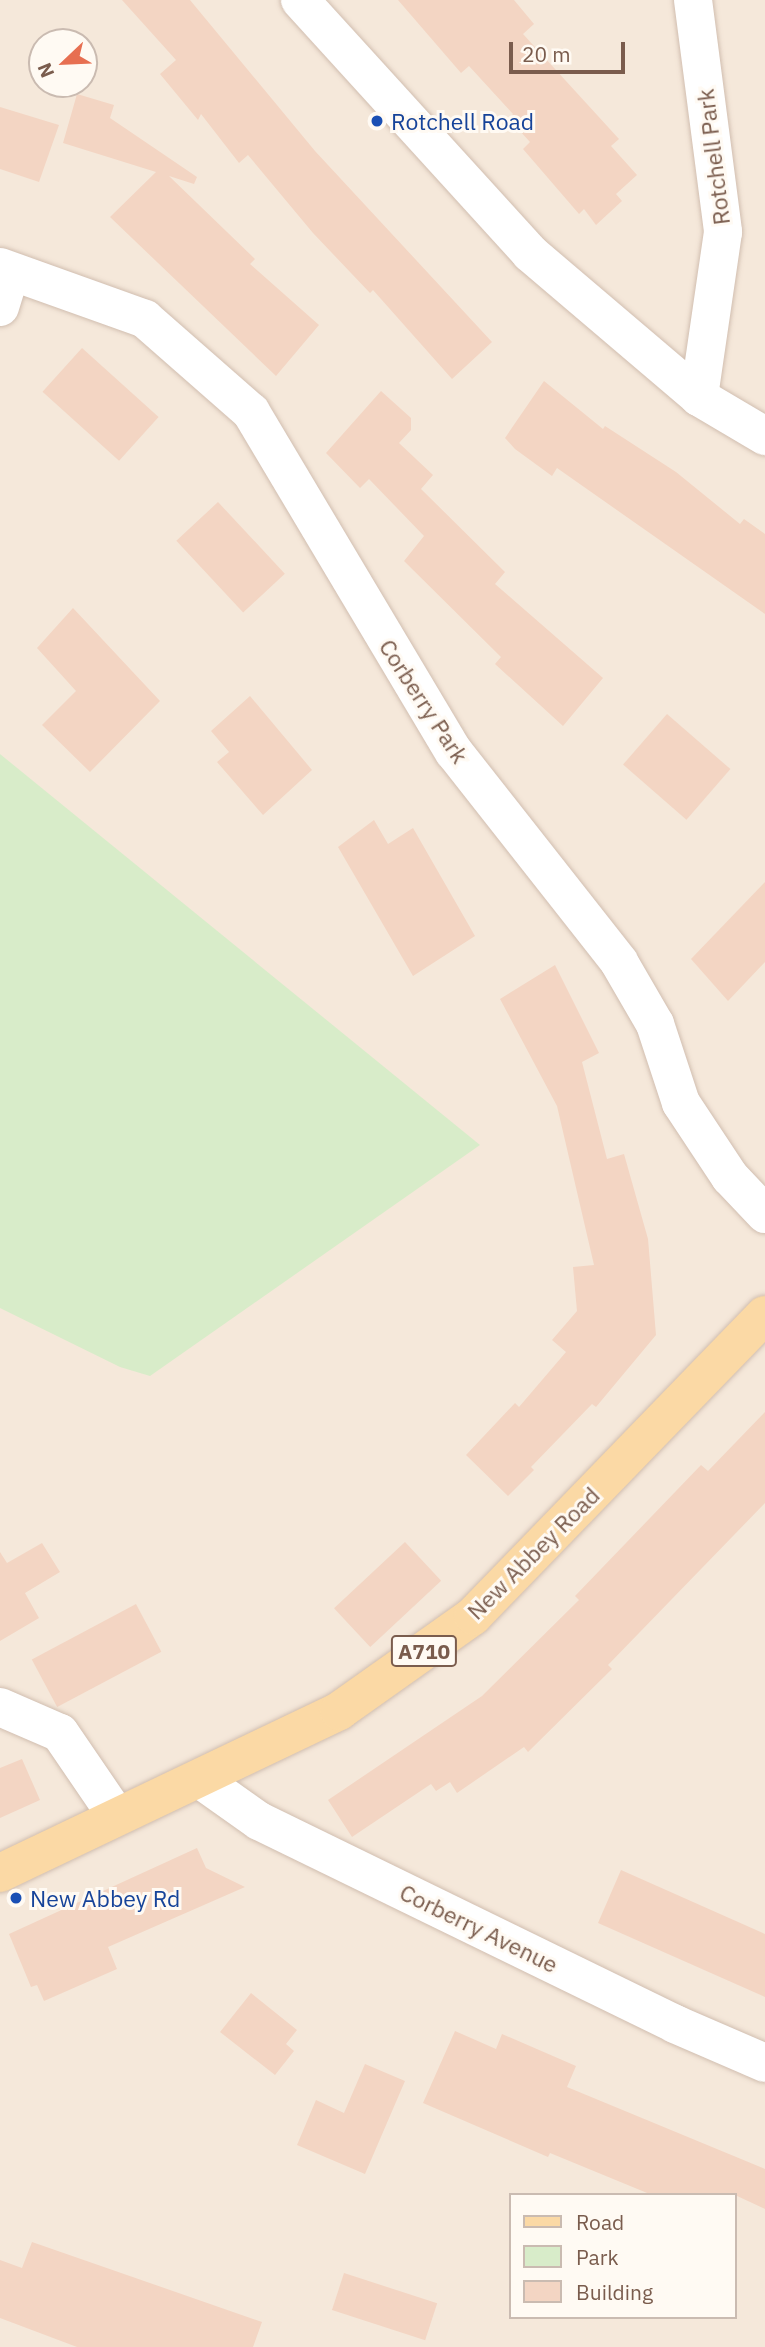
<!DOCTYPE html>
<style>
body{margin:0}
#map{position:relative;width:765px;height:2347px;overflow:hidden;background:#fdf6ec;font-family:"IBM Plex Sans",sans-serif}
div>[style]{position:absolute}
.residential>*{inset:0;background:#f5e8da}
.green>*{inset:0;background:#d8ecc9}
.building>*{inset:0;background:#f3d5c3;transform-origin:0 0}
.roads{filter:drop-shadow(0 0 2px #d1beb0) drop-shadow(0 0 2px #d1beb0)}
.street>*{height:38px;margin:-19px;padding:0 19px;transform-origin:19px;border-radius:19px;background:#fff}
.primary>*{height:38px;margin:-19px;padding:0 19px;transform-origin:19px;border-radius:19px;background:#fbd9a5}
.dots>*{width:19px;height:19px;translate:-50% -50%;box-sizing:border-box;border:4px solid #fffaf3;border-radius:50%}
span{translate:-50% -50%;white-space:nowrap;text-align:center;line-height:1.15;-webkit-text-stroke:6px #fffaf3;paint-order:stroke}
.shield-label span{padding:2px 5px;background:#fffaf3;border:2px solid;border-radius:5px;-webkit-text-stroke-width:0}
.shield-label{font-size:21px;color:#7a5c4d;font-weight:700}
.transit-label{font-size:23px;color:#164399}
.left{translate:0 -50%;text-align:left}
.street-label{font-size:23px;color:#7a5c4d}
.legend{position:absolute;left:509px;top:2193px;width:228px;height:126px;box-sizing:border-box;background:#fffaf3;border:2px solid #cabbb1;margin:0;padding:9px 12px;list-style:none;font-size:21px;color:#7a5c4d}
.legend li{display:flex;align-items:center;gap:14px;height:35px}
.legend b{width:35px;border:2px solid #cabbb1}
.north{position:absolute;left:28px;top:28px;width:70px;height:70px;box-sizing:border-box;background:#fffaf3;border:2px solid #cabbb1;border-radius:50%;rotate:247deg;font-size:19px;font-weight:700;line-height:28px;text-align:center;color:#7a5c4d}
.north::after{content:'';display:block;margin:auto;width:24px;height:32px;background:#e76f51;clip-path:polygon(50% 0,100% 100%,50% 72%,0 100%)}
.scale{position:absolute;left:509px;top:42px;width:116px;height:32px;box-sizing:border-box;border:4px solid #7a5c4d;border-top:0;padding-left:9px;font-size:21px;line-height:24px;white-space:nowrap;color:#7a5c4d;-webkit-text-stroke:5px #fffaf3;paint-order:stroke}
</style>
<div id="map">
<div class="residential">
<div style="clip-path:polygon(evenodd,0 0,765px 0,765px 2347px,0 2347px,0 0,42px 42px,84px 42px,84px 84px,42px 84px,42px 42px,0 0,511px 2195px,735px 2195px,735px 2317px,511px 2317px,511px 2195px)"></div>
</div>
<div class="green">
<div style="clip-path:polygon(0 754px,480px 1145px,150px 1376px,120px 1367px,0 1308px)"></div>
</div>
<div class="building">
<div style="clip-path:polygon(122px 0,190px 0,315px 151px,492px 342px,452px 379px,373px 290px,370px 293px,313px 233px,248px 155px,239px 163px,201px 114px,198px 120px,160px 74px,176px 60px)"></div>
<div style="clip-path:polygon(398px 0,514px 0,534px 24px,523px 34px,619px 139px,611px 146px,637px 175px,616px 194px,622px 201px,596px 225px,584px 209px,579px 214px,523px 149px,530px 142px,509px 119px,513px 114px,469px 66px,461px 73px)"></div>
<div style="clip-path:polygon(77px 94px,114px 105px,110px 118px,197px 177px,194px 184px,169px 176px,255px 259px,250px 264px,319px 325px,276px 376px,110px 217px,156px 172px,63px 143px)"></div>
<div style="clip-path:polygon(0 107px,59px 125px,39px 182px,0 169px)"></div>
<div style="left:82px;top:348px;width:103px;height:59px;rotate:42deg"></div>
<div style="clip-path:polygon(544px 381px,603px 429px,605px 426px,676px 472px,740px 524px,744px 519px,765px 534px,765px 614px,557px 468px,552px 476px,515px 449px,505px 438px)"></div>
<div style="clip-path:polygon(381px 391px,411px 418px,411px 430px,399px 443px,433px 475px,421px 489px,505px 572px,495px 584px,603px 678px,563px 726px,495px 664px,501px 657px,404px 561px,424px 536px,369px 479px,360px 488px,326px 453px)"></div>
<div style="left:218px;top:502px;width:98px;height:57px;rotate:47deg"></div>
<div style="clip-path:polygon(73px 608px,160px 701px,90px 772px,42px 725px,76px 691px,37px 648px)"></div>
<div style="clip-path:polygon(250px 696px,312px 770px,263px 815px,217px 762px,229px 752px,211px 731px)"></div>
<div style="left:667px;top:714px;width:84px;height:67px;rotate:41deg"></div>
<div style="clip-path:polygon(374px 820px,388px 844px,413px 828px,475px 936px,413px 976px,338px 847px)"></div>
<div style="clip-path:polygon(765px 882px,765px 962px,728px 1001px,691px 959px)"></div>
<div style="clip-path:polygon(555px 965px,599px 1053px,582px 1062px,607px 1159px,624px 1154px,648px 1239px,656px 1335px,596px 1407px,592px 1404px,531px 1467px,534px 1470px,508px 1496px,466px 1455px,515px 1403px,519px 1407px,566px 1352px,552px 1340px,577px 1311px,573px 1267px,594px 1265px,557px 1106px,500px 999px)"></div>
<div style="clip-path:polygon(765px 1412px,765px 1503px,608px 1665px,612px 1669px,528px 1752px,524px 1747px,457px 1793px,450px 1782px,436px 1791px,431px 1784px,352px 1837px,328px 1800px,482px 1696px,579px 1600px,575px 1596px,701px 1465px,708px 1471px)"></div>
<div style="left:405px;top:1542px;width:53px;height:97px;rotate:47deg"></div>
<div style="clip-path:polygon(42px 1543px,60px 1572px,25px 1593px,39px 1618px,0 1641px,0 1552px,7px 1563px)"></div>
<div style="left:136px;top:1604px;width:54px;height:118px;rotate:62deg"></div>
<div style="clip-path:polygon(22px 1759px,40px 1800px,0 1818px,0 1768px)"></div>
<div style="clip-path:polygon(197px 1848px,206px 1868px,245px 1887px,108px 1947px,117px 1969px,44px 2001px,37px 1985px,31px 1987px,9px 1934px)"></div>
<div style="clip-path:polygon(621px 1870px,765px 1934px,765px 1997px,598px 1923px)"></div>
<div style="clip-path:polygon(251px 1993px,297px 2030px,286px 2044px,294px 2051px,275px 2075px,220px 2032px)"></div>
<div style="clip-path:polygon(455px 2031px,496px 2049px,502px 2034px,576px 2066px,567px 2087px,765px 2169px,765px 2209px,735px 2195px,652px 2195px,550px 2153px,548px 2157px,423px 2103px)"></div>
<div style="clip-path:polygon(365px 2064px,405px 2081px,365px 2174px,297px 2145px,316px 2100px,344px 2113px)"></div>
<div style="clip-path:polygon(32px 2242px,262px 2322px,253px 2347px,77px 2347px,0 2318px,0 2260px,22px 2268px)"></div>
<div style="left:344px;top:2273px;width:98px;height:39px;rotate:18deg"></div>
</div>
<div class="roads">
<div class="street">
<div style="left:300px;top:0;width:342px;rotate:47.7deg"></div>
<div style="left:530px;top:253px;width:222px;rotate:40.4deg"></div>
<div style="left:699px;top:397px;width:77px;rotate:30.6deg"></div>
<div style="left:693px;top:0;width:234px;rotate:82.6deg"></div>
<div style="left:723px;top:232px;width:167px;rotate:98.3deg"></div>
<div style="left:0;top:267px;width:154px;rotate:19.7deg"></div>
<div style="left:145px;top:319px;width:141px;rotate:41.3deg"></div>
<div style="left:251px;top:412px;width:396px;rotate:59.2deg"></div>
<div style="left:454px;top:752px;width:267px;rotate:51.8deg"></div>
<div style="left:619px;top:962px;width:72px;rotate:59.9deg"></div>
<div style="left:655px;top:1024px;width:83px;rotate:71.8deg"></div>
<div style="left:681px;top:1103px;width:89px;rotate:56.5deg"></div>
<div style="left:730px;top:1177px;width:51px;rotate:46.6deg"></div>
<div style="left:0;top:307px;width:34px;rotate:-73deg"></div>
<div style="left:0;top:1707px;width:65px;rotate:23.4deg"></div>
<div style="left:60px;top:1733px;width:99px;rotate:55.7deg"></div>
<div style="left:201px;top:1780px;width:71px;rotate:35.3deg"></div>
<div style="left:259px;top:1821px;width:463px;rotate:26deg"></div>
<div style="left:675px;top:2024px;width:98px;rotate:23.4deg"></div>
</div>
<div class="primary">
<div style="left:0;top:1873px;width:376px;rotate:-25.5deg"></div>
<div style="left:339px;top:1711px;width:164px;rotate:-35.3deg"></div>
<div style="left:473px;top:1616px;width:419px;rotate:-45.9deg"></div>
</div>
</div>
<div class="dots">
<div style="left:377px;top:121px;background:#1a4fb4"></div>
<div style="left:16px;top:1898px;background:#1a4fb4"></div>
</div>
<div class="shield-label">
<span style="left:424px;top:1651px">A710</span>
</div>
<div class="transit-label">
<span class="left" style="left:391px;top:121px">Rotchell Road</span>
<span class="left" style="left:30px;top:1898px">New Abbey Rd</span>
</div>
<div class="street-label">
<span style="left:713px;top:157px;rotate:-97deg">Rotchell Park</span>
<span style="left:424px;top:701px;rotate:57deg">Corberry Park</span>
<span style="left:533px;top:1553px;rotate:-45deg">New Abbey Road</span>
<span style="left:479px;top:1928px;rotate:26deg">Corberry Avenue</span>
</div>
<ul class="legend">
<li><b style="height:9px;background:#fbd9a5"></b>Road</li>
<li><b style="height:19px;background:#d8ecc9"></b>Park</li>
<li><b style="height:19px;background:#f3d5c3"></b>Building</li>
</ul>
<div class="north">N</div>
<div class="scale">20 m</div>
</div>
